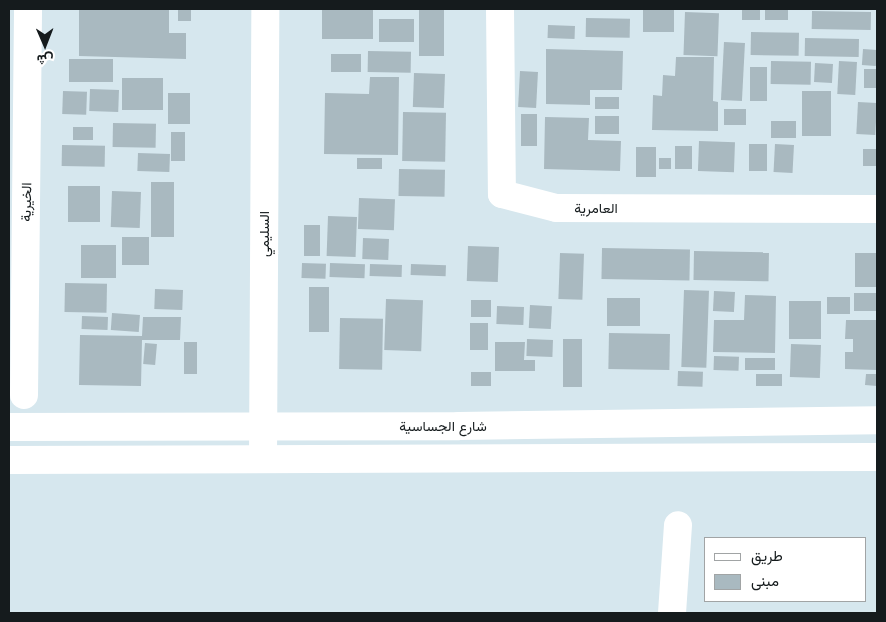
<!DOCTYPE html>
<meta charset="utf-8">
<style>
body{margin:0}
#map{position:relative;width:886px;height:622px;overflow:hidden;background:#d6e7ee;font-family:Poppins,Vazirmatn,sans-serif}
div>[style]{position:absolute}
.building>*{inset:0;background:#a9b9c0;transform-origin:0 0}
.street>*{height:28px;margin:-14px;padding:0 14px;transform-origin:14px;border-radius:14px;background:#fff}
.secondary>*{height:28px;margin:-14px;padding:0 14px;transform-origin:14px;border-radius:14px;background:#fff}
span{translate:-50% -50%;white-space:nowrap;text-align:center;line-height:1.15;-webkit-text-stroke:5px #fff;paint-order:stroke}
.street-label{font-size:14px;color:#151b1d}
.frame{position:absolute;inset:0;border:10px solid #151b1d;pointer-events:none}
.legend{position:absolute;left:704px;top:537px;width:162px;height:65px;box-sizing:border-box;background:#fff;border:1px solid #a1a4a5;margin:0;padding:6px 9px;list-style:none;font-size:15px;color:#151b1d}
.legend li{display:flex;align-items:center;gap:10px;height:25px}
.legend b{width:25px;border:1px solid #a1a4a5}
.north{position:absolute;left:20px;top:20px;width:50px;height:50px;-webkit-text-stroke:4px #fff;paint-order:stroke;rotate:179deg;font-size:14px;font-weight:700;line-height:20px;text-align:center;color:#151b1d}
.north::after{content:'';display:block;margin:auto;width:18px;height:22px;background:#151b1d;clip-path:polygon(50% 0,100% 100%,50% 72%,0 100%)}
</style>
<div id="map">
<div class="building">
<div style="clip-path:polygon(79px 9px,169px 9px,169px 33px,186px 33px,186px 59px,79px 56px)"></div>
<div style="left:178px;top:9px;width:13px;height:12px"></div>
<div style="left:322px;top:9px;width:51px;height:30px"></div>
<div style="left:419px;top:9px;width:25px;height:47px"></div>
<div style="left:742px;top:9px;width:18px;height:11px"></div>
<div style="left:765px;top:9px;width:23px;height:11px"></div>
<div style="left:643px;top:10px;width:31px;height:22px"></div>
<div style="left:812px;top:11px;width:59px;height:18px;rotate:1deg"></div>
<div style="left:685px;top:12px;width:34px;height:43px;rotate:2deg"></div>
<div style="left:586px;top:18px;width:44px;height:19px;rotate:1deg"></div>
<div style="left:379px;top:19px;width:35px;height:23px"></div>
<div style="left:548px;top:25px;width:27px;height:13px;rotate:2deg"></div>
<div style="left:751px;top:32px;width:48px;height:23px;rotate:1deg"></div>
<div style="left:805px;top:38px;width:54px;height:18px;rotate:1deg"></div>
<div style="left:724px;top:42px;width:21px;height:58px;rotate:3deg"></div>
<div style="clip-path:polygon(546px 49px,623px 51px,622px 90px,590px 90px,590px 105px,546px 104px)"></div>
<div style="left:863px;top:49px;width:14px;height:16px;rotate:4deg"></div>
<div style="left:368px;top:51px;width:43px;height:21px;rotate:1deg"></div>
<div style="left:331px;top:54px;width:30px;height:18px"></div>
<div style="clip-path:polygon(676px 57px,714px 57px,713px 101px,718px 102px,718px 131px,652px 130px,653px 95px,662px 96px,663px 75px,675px 76px)"></div>
<div style="left:69px;top:59px;width:44px;height:23px"></div>
<div style="left:771px;top:61px;width:40px;height:23px;rotate:1deg"></div>
<div style="left:839px;top:61px;width:18px;height:33px;rotate:3deg"></div>
<div style="left:815px;top:63px;width:18px;height:19px;rotate:3deg"></div>
<div style="left:750px;top:67px;width:17px;height:34px"></div>
<div style="left:864px;top:69px;width:13px;height:19px"></div>
<div style="left:520px;top:71px;width:18px;height:36px;rotate:3deg"></div>
<div style="left:414px;top:73px;width:31px;height:34px;rotate:2deg"></div>
<div style="clip-path:polygon(370px 77px,399px 77px,398px 155px,324px 154px,325px 93px,369px 94px)"></div>
<div style="left:122px;top:78px;width:41px;height:32px"></div>
<div style="left:90px;top:89px;width:29px;height:22px;rotate:2deg"></div>
<div style="left:63px;top:91px;width:24px;height:23px;rotate:2deg"></div>
<div style="left:802px;top:91px;width:29px;height:45px"></div>
<div style="left:168px;top:93px;width:22px;height:31px"></div>
<div style="left:595px;top:97px;width:24px;height:12px"></div>
<div style="left:858px;top:102px;width:19px;height:32px;rotate:3deg"></div>
<div style="left:724px;top:109px;width:22px;height:16px"></div>
<div style="left:403px;top:112px;width:43px;height:49px;rotate:1deg"></div>
<div style="left:521px;top:114px;width:16px;height:32px"></div>
<div style="left:595px;top:116px;width:24px;height:18px"></div>
<div style="clip-path:polygon(545px 117px,589px 118px,588px 140px,621px 141px,620px 171px,544px 169px)"></div>
<div style="left:771px;top:121px;width:25px;height:17px"></div>
<div style="left:113px;top:123px;width:43px;height:24px;rotate:1deg"></div>
<div style="left:73px;top:127px;width:20px;height:13px"></div>
<div style="left:171px;top:132px;width:14px;height:29px"></div>
<div style="left:699px;top:141px;width:36px;height:30px;rotate:2deg"></div>
<div style="left:749px;top:144px;width:18px;height:27px"></div>
<div style="left:775px;top:144px;width:19px;height:28px;rotate:3deg"></div>
<div style="left:62px;top:145px;width:43px;height:21px;rotate:1deg"></div>
<div style="left:675px;top:146px;width:17px;height:23px"></div>
<div style="left:636px;top:147px;width:20px;height:30px"></div>
<div style="left:863px;top:149px;width:14px;height:17px"></div>
<div style="left:138px;top:153px;width:32px;height:18px;rotate:2deg"></div>
<div style="left:357px;top:158px;width:25px;height:11px"></div>
<div style="left:659px;top:158px;width:12px;height:11px"></div>
<div style="left:399px;top:169px;width:46px;height:27px;rotate:1deg"></div>
<div style="left:151px;top:182px;width:23px;height:55px"></div>
<div style="left:68px;top:186px;width:32px;height:36px"></div>
<div style="left:112px;top:191px;width:29px;height:36px;rotate:2deg"></div>
<div style="left:359px;top:198px;width:36px;height:31px;rotate:2deg"></div>
<div style="left:328px;top:216px;width:29px;height:40px;rotate:2deg"></div>
<div style="left:304px;top:225px;width:16px;height:31px"></div>
<div style="left:122px;top:237px;width:27px;height:28px"></div>
<div style="left:363px;top:238px;width:26px;height:21px;rotate:2deg"></div>
<div style="left:81px;top:245px;width:35px;height:33px"></div>
<div style="left:468px;top:246px;width:31px;height:35px;rotate:2deg"></div>
<div style="left:602px;top:248px;width:88px;height:31px;rotate:1deg"></div>
<div style="left:694px;top:251px;width:75px;height:29px;rotate:1deg"></div>
<div style="left:560px;top:253px;width:24px;height:46px;rotate:2deg"></div>
<div style="left:855px;top:253px;width:22px;height:34px"></div>
<div style="left:302px;top:263px;width:24px;height:15px;rotate:2deg"></div>
<div style="left:330px;top:263px;width:35px;height:14px;rotate:2deg"></div>
<div style="left:370px;top:264px;width:32px;height:12px;rotate:2deg"></div>
<div style="left:411px;top:264px;width:35px;height:11px;rotate:2deg"></div>
<div style="left:65px;top:283px;width:42px;height:29px;rotate:1deg"></div>
<div style="left:309px;top:287px;width:20px;height:45px"></div>
<div style="left:155px;top:289px;width:28px;height:20px;rotate:2deg"></div>
<div style="left:684px;top:290px;width:25px;height:77px;rotate:2deg"></div>
<div style="left:714px;top:291px;width:21px;height:20px;rotate:3deg"></div>
<div style="left:854px;top:293px;width:23px;height:18px"></div>
<div style="clip-path:polygon(745px 295px,776px 296px,775px 353px,713px 352px,714px 320px,744px 320px)"></div>
<div style="left:827px;top:297px;width:23px;height:17px"></div>
<div style="left:607px;top:298px;width:33px;height:28px"></div>
<div style="left:386px;top:299px;width:37px;height:51px;rotate:2deg"></div>
<div style="left:471px;top:300px;width:20px;height:17px"></div>
<div style="left:789px;top:301px;width:32px;height:38px"></div>
<div style="left:530px;top:305px;width:22px;height:23px;rotate:3deg"></div>
<div style="left:497px;top:306px;width:27px;height:18px;rotate:2deg"></div>
<div style="left:112px;top:313px;width:28px;height:17px;rotate:4deg"></div>
<div style="left:82px;top:316px;width:26px;height:13px;rotate:2deg"></div>
<div style="clip-path:polygon(143px 317px,181px 317px,180px 340px,142px 340px,141px 386px,79px 385px,80px 335px,142px 336px)"></div>
<div style="left:340px;top:318px;width:43px;height:51px;rotate:1deg"></div>
<div style="clip-path:polygon(846px 320px,877px 320px,877px 370px,845px 369px,845px 352px,853px 352px,853px 339px,845px 339px)"></div>
<div style="left:470px;top:323px;width:18px;height:27px"></div>
<div style="left:609px;top:333px;width:61px;height:36px;rotate:1deg"></div>
<div style="left:527px;top:339px;width:26px;height:17px;rotate:2deg"></div>
<div style="left:563px;top:339px;width:19px;height:48px"></div>
<div style="left:184px;top:342px;width:13px;height:32px"></div>
<div style="clip-path:polygon(495px 342px,525px 342px,524px 360px,535px 360px,535px 371px,495px 371px)"></div>
<div style="left:145px;top:343px;width:12px;height:21px;rotate:5deg"></div>
<div style="left:791px;top:344px;width:30px;height:33px;rotate:2deg"></div>
<div style="left:714px;top:356px;width:25px;height:14px;rotate:2deg"></div>
<div style="left:745px;top:358px;width:30px;height:12px"></div>
<div style="left:678px;top:371px;width:25px;height:15px;rotate:2deg"></div>
<div style="left:471px;top:372px;width:20px;height:14px"></div>
<div style="left:756px;top:374px;width:26px;height:12px"></div>
<div style="clip-path:polygon(866px 374px,877px 374px,877px 386px,865px 385px)"></div>
</div>
<div class="street">
<div style="left:500px;top:9px;width:185px;rotate:89.4deg"></div>
<div style="left:502px;top:194px;width:56px;rotate:14.5deg"></div>
<div style="left:556px;top:208px;width:321px;rotate:0.2deg"></div>
<div style="left:24px;top:395px;width:386px;rotate:-89.4deg"></div>
<div style="left:263px;top:459px;width:450px;rotate:-89.7deg"></div>
<div style="left:672px;top:613px;width:88px;rotate:-86.1deg"></div>
</div>
<div class="secondary">
<div style="left:9px;top:427px;width:450px;rotate:-0.1deg"></div>
<div style="left:459px;top:426px;width:418px;rotate:-0.8deg"></div>
<div style="left:9px;top:460px;width:868px;rotate:-0.2deg"></div>
</div>
<div class="street-label">
<span style="left:26px;top:202px;rotate:-89deg">الخيرية</span>
<span style="left:596px;top:208px">العامرية</span>
<span style="left:264px;top:234px;rotate:-90deg">السليمي</span>
<span style="left:443px;top:426px">شارع الجساسية</span>
</div>
<div class="frame"></div>
<ul class="legend">
<li><b style="height:6px;background:#fff"></b>طريق</li>
<li><b style="height:14px;background:#a9b9c0"></b>مبنى</li>
</ul>
<div class="north">ش</div>
</div>
